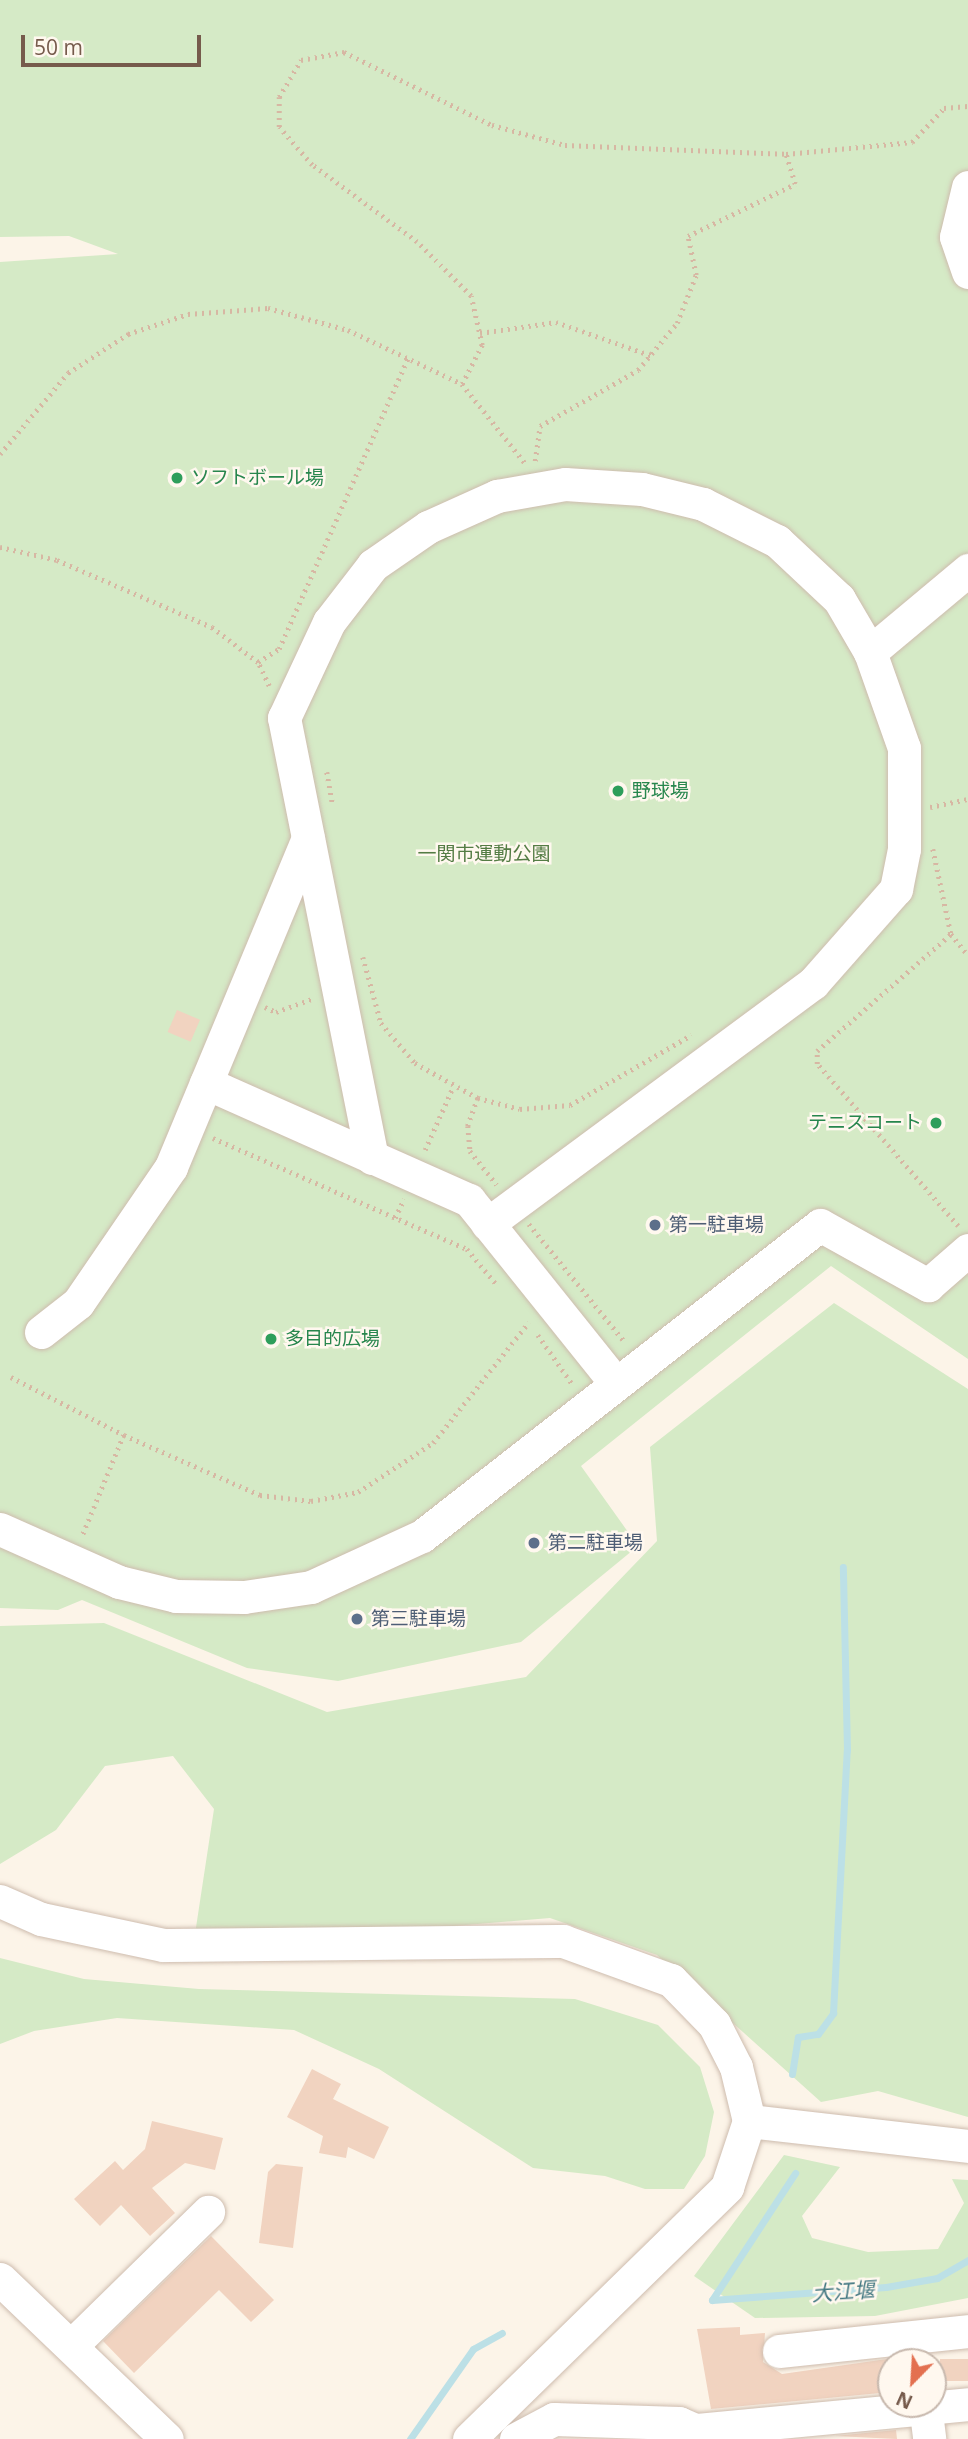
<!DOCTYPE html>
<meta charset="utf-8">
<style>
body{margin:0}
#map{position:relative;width:968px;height:2439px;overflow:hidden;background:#fcf4e8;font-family:"Open Sans","Noto Sans JP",sans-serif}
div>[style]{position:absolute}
.green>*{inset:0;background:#d5eac6}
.stream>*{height:7px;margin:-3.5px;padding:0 3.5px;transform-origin:3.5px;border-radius:3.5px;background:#bce0e6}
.building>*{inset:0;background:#f1d3c0;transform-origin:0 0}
.path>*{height:4.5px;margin-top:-2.25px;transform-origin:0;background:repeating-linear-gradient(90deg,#d7b7a3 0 2px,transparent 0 7px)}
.roads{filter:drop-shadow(0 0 2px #cebcae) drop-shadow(0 0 2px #cebcae)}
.minor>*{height:33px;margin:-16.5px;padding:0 16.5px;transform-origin:16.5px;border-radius:16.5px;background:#fff}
.dots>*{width:19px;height:19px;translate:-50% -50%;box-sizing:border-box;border:4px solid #fff8ef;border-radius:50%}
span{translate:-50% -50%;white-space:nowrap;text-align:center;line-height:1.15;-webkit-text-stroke:5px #fff8ef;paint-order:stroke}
.leisure-label{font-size:19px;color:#27864d}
.left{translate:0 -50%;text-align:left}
.right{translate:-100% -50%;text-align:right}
.park-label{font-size:19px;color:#547c44}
.service-label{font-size:19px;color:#4e5e75}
.water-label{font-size:21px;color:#437882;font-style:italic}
.north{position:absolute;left:877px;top:2348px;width:70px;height:70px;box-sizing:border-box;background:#fff8ef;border:2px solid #c8b9ae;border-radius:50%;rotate:204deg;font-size:19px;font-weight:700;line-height:28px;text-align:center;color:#765b4c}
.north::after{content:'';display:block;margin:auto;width:24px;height:32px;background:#e37050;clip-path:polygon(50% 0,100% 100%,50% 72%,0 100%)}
.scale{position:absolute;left:21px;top:35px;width:180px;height:32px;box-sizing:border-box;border:4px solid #765b4c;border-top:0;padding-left:9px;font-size:21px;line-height:24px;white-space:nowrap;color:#765b4c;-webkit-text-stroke:5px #fff8ef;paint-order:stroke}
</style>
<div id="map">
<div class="green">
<div style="clip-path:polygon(0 0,968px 0,968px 1359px,831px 1266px,581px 1466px,638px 1546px,521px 1642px,338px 1681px,247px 1668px,82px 1600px,58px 1610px,0 1608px,0 262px,118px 254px,69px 236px,0 237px)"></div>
<div style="clip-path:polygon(834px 1303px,968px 1389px,968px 2117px,878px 2091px,821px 2102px,657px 1955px,550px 1918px,370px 1933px,195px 1934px,214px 1809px,173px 1756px,105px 1766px,56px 1830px,0 1864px,0 1626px,104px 1623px,327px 1712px,526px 1677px,657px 1541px,650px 1447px)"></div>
<div style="clip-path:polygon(0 1958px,84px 1979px,199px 1989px,575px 1999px,658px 2025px,700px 2067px,714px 2112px,705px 2156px,684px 2189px,645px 2189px,605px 2176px,533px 2168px,379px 2069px,294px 2030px,117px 2018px,34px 2031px,0 2044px)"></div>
<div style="clip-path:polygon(784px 2155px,840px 2167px,802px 2216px,812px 2238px,868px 2252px,938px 2249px,964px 2203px,952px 2179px,968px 2180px,968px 2298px,875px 2316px,755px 2318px,694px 2276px)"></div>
</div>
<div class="stream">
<div style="left:792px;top:2074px;width:37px;rotate:-81deg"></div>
<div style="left:798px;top:2037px;width:20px;rotate:-9deg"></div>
<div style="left:818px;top:2034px;width:26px;rotate:-54deg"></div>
<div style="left:833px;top:2013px;width:263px;rotate:-87deg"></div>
<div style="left:847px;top:1750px;width:183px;rotate:-91.3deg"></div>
<div style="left:712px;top:2300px;width:174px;rotate:-4.3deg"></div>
<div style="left:886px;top:2287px;width:52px;rotate:-10deg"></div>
<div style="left:937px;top:2278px;width:36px;rotate:-30deg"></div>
<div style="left:712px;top:2300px;width:152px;rotate:-56.8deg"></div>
<div style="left:410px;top:2439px;width:110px;rotate:-55deg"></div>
<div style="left:473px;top:2349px;width:33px;rotate:-29deg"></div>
</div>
<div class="building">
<div style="left:177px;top:1010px;width:25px;height:24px;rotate:23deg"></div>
<div style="clip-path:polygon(312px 2069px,341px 2084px,333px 2099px,389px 2127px,374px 2159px,348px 2147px,346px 2158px,319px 2153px,323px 2136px,287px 2117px)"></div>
<div style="clip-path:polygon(152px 2121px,223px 2138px,215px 2170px,185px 2163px,152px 2188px,175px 2213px,150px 2236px,121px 2205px,100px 2226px,74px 2199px,115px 2161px,123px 2170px,145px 2149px)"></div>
<div style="clip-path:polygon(276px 2164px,303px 2167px,293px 2248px,259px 2243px,268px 2172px)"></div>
<div style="clip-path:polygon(211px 2236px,274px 2300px,251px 2322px,219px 2290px,134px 2373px,103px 2341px)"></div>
<div style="clip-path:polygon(740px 2327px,740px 2335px,765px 2333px,763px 2362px,782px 2374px,887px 2359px,891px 2392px,711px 2409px,697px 2329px)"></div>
<div style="left:968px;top:2359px;width:22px;height:28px;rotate:90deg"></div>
<div style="clip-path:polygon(896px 2430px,897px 2439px,835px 2436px)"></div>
</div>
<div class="path">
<div style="left:480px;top:333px;width:77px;rotate:-8.2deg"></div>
<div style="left:556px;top:322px;width:103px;rotate:19.3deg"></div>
<div style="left:462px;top:384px;width:44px;rotate:-62.9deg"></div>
<div style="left:482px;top:345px;width:50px;rotate:-102.7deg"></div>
<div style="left:471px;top:296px;width:76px;rotate:-135deg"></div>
<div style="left:417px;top:242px;width:130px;rotate:-143.7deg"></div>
<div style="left:312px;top:165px;width:50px;rotate:-131deg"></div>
<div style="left:279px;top:127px;width:30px;rotate:-90deg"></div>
<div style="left:279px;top:97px;width:43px;rotate:-59.3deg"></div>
<div style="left:301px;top:60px;width:44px;rotate:-10.5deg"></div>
<div style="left:344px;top:52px;width:165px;rotate:26.3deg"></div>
<div style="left:492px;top:125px;width:76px;rotate:15.3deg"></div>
<div style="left:565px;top:145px;width:221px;rotate:2.3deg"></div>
<div style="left:786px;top:154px;width:127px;rotate:-5.4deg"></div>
<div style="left:912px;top:142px;width:47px;rotate:-46.7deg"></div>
<div style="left:944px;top:108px;width:24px;rotate:-5deg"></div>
<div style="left:0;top:454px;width:106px;rotate:-50deg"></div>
<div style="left:68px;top:373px;width:72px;rotate:-33deg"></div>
<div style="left:128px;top:334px;width:63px;rotate:-18.4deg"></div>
<div style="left:188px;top:314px;width:80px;rotate:-4.3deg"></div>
<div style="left:268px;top:308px;width:83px;rotate:15.4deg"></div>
<div style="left:348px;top:330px;width:126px;rotate:25.3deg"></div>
<div style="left:462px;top:384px;width:101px;rotate:51.4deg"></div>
<div style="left:535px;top:461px;width:35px;rotate:-82deg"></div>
<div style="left:540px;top:426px;width:113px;rotate:-29.7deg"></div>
<div style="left:638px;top:370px;width:61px;rotate:-50.3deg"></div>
<div style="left:677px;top:323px;width:52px;rotate:-68.4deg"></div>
<div style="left:696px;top:275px;width:40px;rotate:-102deg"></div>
<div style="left:688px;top:236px;width:119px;rotate:-25.9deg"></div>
<div style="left:795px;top:184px;width:31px;rotate:-107deg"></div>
<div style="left:0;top:547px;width:58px;rotate:12.8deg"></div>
<div style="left:57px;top:560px;width:169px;rotate:23.4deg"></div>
<div style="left:212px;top:627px;width:58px;rotate:37.3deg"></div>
<div style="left:269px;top:686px;width:26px;rotate:-115deg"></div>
<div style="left:258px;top:662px;width:25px;rotate:-32deg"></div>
<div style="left:279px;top:649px;width:321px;rotate:-66.1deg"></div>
<div style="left:327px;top:772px;width:34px;rotate:80deg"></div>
<div style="left:930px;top:807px;width:39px;rotate:-12deg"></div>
<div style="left:933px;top:849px;width:87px;rotate:78deg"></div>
<div style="left:363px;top:957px;width:68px;rotate:74.7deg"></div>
<div style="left:381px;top:1023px;width:52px;rotate:49.6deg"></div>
<div style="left:415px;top:1063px;width:72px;rotate:29.1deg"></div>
<div style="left:478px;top:1098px;width:43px;rotate:14.7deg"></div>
<div style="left:520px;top:1109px;width:50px;rotate:-4.6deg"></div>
<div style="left:570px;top:1105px;width:140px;rotate:-30deg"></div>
<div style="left:265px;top:1007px;width:12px;rotate:24deg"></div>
<div style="left:276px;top:1012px;width:38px;rotate:-20deg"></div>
<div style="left:478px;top:1098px;width:30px;rotate:110deg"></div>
<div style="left:468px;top:1126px;width:25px;rotate:85deg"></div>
<div style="left:470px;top:1151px;width:43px;rotate:51.5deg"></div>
<div style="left:213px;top:1138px;width:277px;rotate:23.6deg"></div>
<div style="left:467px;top:1249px;width:47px;rotate:50.2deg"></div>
<div style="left:425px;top:1150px;width:69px;rotate:-66deg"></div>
<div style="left:395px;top:1218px;width:21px;rotate:-65deg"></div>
<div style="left:529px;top:1224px;width:152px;rotate:50.9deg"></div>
<div style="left:958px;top:1226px;width:215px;rotate:-131deg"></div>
<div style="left:817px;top:1064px;width:13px;rotate:-90deg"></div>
<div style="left:817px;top:1051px;width:178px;rotate:-41.1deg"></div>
<div style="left:951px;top:934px;width:27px;rotate:51deg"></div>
<div style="left:538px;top:1335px;width:61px;rotate:55deg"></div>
<div style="left:11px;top:1377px;width:127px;rotate:27.2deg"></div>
<div style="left:124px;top:1435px;width:110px;rotate:112.4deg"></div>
<div style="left:124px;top:1435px;width:149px;rotate:23.8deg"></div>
<div style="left:260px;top:1495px;width:51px;rotate:6.7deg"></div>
<div style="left:311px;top:1501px;width:48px;rotate:-10.8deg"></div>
<div style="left:358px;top:1492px;width:90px;rotate:-33.2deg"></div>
<div style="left:433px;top:1443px;width:154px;rotate:-51.6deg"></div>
</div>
<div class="roads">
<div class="minor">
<div style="left:968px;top:187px;width:51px;rotate:103.5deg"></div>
<div style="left:956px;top:237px;width:37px;rotate:71deg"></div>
<div style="left:870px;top:652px;width:128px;rotate:-39.9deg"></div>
<div style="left:206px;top:1083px;width:288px;rotate:24deg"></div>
<div style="left:469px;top:1200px;width:233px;rotate:51.3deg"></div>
<div style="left:372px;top:1158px;width:449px;rotate:-101.3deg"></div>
<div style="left:284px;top:718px;width:106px;rotate:-64.9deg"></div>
<div style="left:329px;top:622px;width:72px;rotate:-52.3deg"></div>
<div style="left:373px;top:565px;width:67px;rotate:-34.6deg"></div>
<div style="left:428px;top:527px;width:76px;rotate:-24.2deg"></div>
<div style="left:497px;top:496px;width:69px;rotate:-10deg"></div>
<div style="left:565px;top:484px;width:77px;rotate:3.7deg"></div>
<div style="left:642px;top:489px;width:63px;rotate:13.8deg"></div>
<div style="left:703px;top:504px;width:83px;rotate:26.6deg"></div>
<div style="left:777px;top:541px;width:85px;rotate:43.1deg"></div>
<div style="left:839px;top:599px;width:61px;rotate:59.7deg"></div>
<div style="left:870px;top:652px;width:102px;rotate:70.5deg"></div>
<div style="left:904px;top:748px;width:101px;rotate:90deg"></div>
<div style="left:904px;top:849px;width:41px;rotate:101.3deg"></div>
<div style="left:896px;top:889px;width:125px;rotate:131.4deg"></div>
<div style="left:813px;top:983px;width:405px;rotate:143.5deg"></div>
<div style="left:41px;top:1332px;width:47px;rotate:-38.1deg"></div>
<div style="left:78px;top:1303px;width:165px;rotate:-55.6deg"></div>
<div style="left:171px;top:1167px;width:356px;rotate:-67.4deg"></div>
<div style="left:0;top:1529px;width:130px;rotate:24deg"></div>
<div style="left:119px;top:1582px;width:59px;rotate:13.8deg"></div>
<div style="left:176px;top:1596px;width:68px;rotate:0.8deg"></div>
<div style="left:244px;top:1597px;width:68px;rotate:-8.5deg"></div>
<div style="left:311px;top:1587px;width:122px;rotate:-24.7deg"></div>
<div style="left:422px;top:1536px;width:505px;rotate:-38deg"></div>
<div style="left:820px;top:1225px;width:124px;rotate:29.1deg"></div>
<div style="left:928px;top:1285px;width:53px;rotate:-41.2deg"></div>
<div style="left:0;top:1901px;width:45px;rotate:23.7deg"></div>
<div style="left:41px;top:1919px;width:125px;rotate:12deg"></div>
<div style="left:163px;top:1945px;width:400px;rotate:-0.6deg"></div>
<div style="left:563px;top:1941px;width:115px;rotate:19.9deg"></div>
<div style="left:671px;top:1980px;width:62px;rotate:45.7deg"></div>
<div style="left:714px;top:2024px;width:48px;rotate:62.9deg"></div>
<div style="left:736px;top:2067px;width:56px;rotate:76.5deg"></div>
<div style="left:0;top:2279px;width:231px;rotate:43.8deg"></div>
<div style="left:71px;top:2346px;width:192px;rotate:-44.4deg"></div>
<div style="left:779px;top:2351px;width:190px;rotate:-6deg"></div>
<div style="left:925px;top:2404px;width:35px;rotate:83deg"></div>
<div style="left:469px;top:2439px;width:361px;rotate:-44.3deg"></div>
<div style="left:727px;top:2187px;width:70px;rotate:-71.6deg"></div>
<div style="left:749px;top:2121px;width:220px;rotate:6.5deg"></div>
<div style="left:516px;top:2439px;width:43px;rotate:-27.8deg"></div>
<div style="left:554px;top:2419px;width:125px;rotate:1.8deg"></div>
<div style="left:679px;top:2423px;width:17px;rotate:24deg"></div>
<div style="left:695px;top:2430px;width:274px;rotate:-5.4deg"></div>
</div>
</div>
<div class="dots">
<div style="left:177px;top:478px;background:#2e9e5b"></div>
<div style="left:618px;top:791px;background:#2e9e5b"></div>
<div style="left:936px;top:1123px;background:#2e9e5b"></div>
<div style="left:655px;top:1225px;background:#5c6f8a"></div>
<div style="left:271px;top:1339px;background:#2e9e5b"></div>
<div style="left:534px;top:1543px;background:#5c6f8a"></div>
<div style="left:357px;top:1619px;background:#5c6f8a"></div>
</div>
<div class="leisure-label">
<span class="left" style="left:191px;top:478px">ソフトボール場</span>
<span class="left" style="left:632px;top:791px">野球場</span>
<span class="right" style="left:922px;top:1123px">テニスコート</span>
<span class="left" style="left:285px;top:1339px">多目的広場</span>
</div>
<div class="park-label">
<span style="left:484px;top:854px">一関市運動公園</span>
</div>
<div class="service-label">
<span class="left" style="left:669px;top:1225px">第一駐車場</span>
<span class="left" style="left:548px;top:1543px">第二駐車場</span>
<span class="left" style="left:371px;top:1619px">第三駐車場</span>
</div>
<div class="water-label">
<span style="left:843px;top:2291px;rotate:-4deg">大江堰</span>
</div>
<div class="north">N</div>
<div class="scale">50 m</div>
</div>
